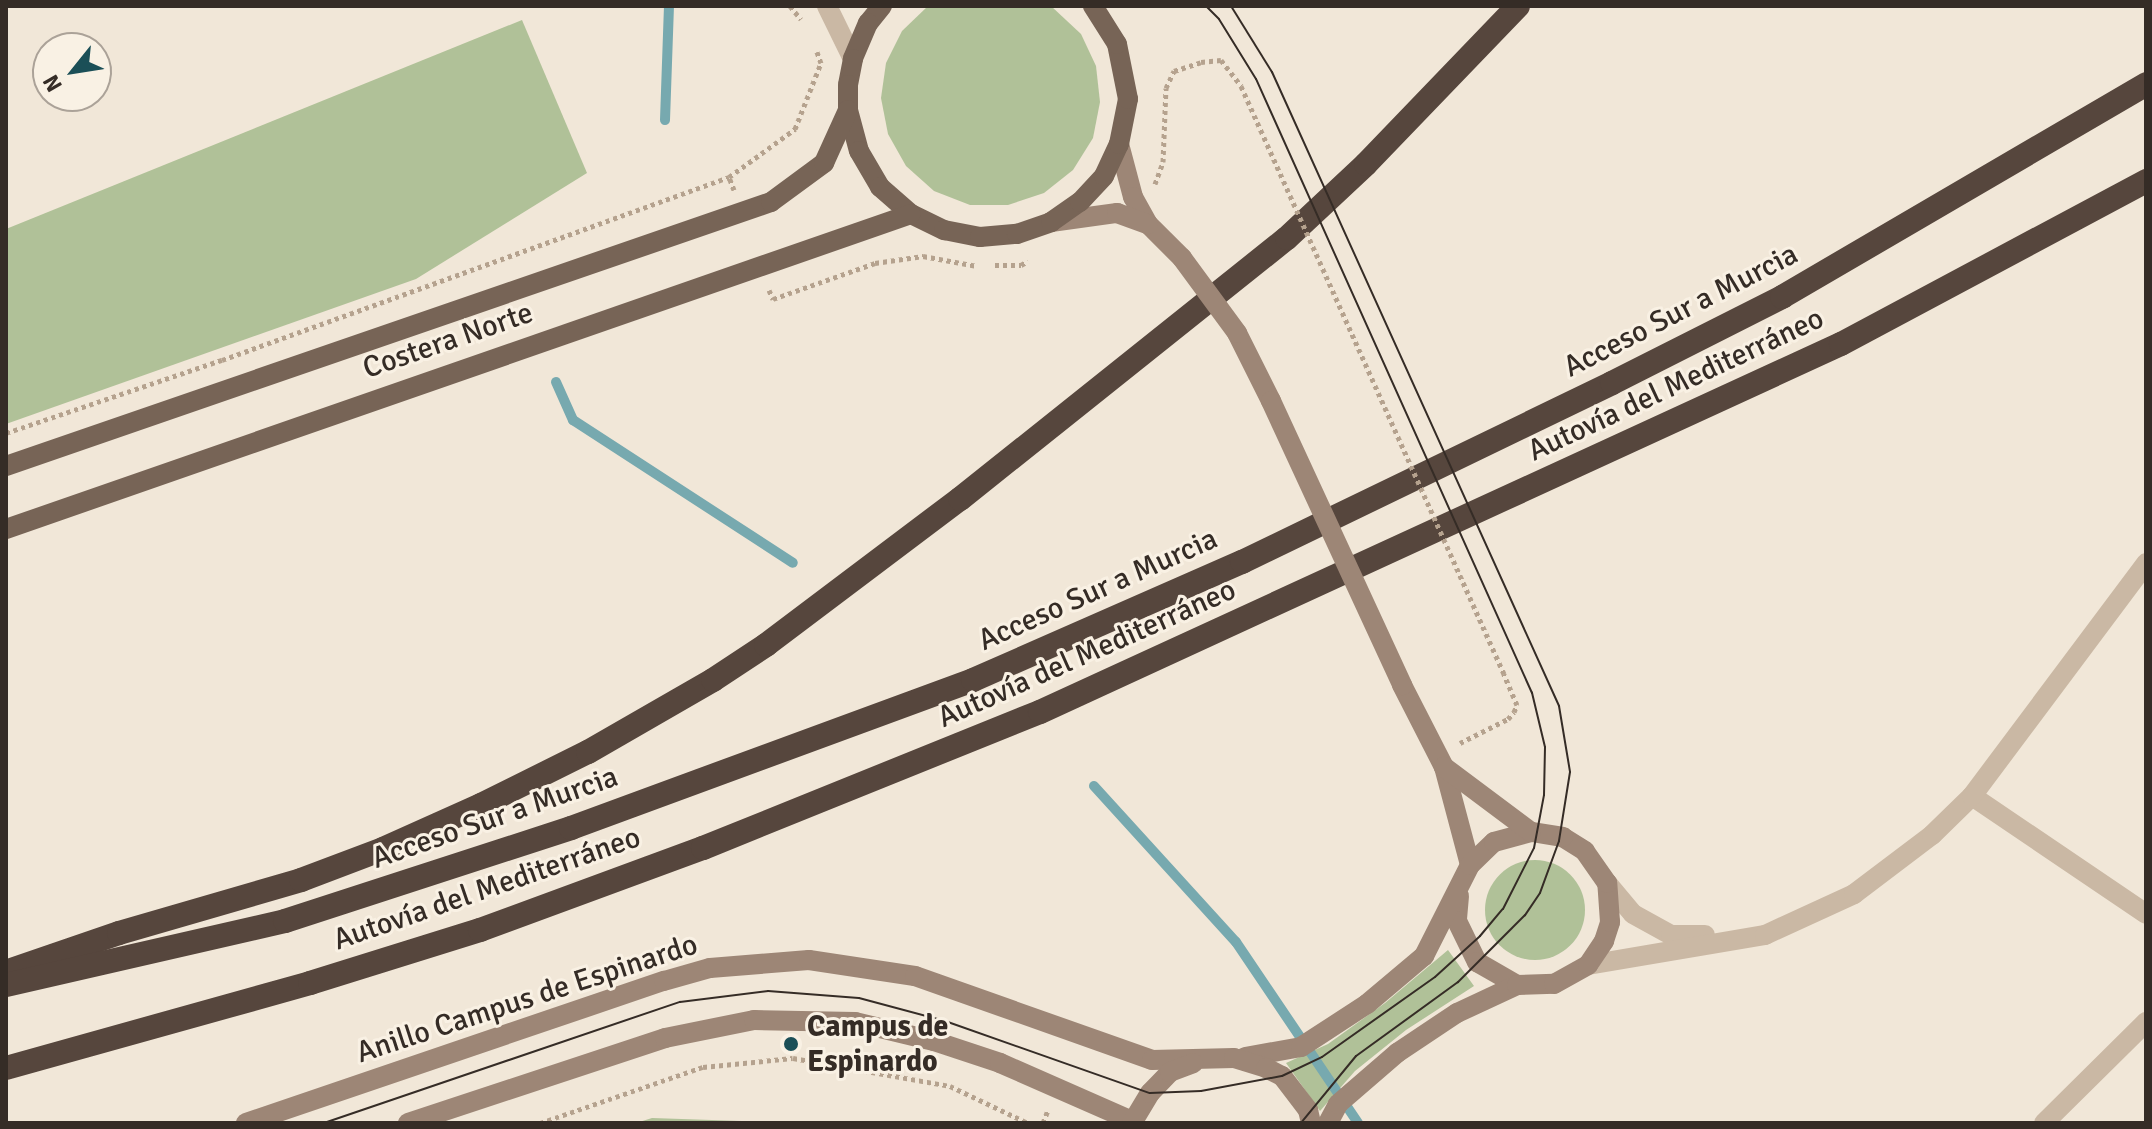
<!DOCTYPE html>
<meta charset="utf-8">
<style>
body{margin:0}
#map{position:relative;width:2152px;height:1129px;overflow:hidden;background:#f1e7d8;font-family:Signika,sans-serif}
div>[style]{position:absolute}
.green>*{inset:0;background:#b0c198}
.round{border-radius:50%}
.stream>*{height:10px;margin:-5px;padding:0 5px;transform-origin:5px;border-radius:5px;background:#77a9af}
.path>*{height:5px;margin-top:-2.5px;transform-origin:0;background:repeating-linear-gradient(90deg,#b5a28e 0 4px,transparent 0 8px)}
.minor>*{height:20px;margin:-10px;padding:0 10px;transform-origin:10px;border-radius:10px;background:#cab8a4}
.tertiary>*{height:20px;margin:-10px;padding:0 10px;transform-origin:10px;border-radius:10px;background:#cab8a4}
.secondary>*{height:20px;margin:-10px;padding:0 10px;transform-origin:10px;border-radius:10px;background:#9d8676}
.primary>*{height:20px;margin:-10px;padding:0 10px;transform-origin:10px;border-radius:10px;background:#776456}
.motorway>*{height:24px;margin:-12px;padding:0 12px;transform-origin:12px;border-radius:12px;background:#56463d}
.tram>*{height:2px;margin:-1px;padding:0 1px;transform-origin:1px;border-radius:1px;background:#352c26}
.path-bridge>*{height:5px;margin-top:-2.5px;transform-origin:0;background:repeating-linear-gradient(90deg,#b5a28e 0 4px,transparent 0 8px)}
.secondary-bridge>*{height:20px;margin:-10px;padding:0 10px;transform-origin:10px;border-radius:10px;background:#9d8676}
.dots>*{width:22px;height:22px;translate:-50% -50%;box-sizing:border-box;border:4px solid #f9f1e4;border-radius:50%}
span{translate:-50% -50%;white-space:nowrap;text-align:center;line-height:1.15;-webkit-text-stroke:6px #f9f1e4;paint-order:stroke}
.street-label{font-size:30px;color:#352c26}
.poi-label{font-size:30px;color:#352c26;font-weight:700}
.left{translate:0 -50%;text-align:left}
.frame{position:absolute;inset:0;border:8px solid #352c26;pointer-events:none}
.north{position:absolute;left:32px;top:32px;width:80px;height:80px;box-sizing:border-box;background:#f9f1e4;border:2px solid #aba298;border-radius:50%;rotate:240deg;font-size:22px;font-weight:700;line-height:32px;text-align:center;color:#352c26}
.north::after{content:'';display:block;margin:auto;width:28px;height:36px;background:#1b4f57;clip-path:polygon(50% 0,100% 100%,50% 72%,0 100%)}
</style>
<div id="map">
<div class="green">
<div style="clip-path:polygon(1051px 6px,1081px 34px,1096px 66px,1100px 102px,1093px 138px,1073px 170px,1044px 193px,1008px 205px,970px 205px,934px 191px,906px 166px,888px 134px,881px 98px,886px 63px,902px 31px,928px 6px)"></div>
<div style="clip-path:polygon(522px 20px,587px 173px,416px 279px,6px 424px,6px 229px)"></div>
<div class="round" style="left:1485px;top:860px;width:100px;height:100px"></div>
<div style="clip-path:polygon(1448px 950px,1474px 986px,1406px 1030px,1355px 1071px,1320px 1111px,1286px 1063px,1328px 1044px,1385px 1003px)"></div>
<div style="clip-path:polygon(652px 1118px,804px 1123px,636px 1123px)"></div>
</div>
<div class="stream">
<div style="left:665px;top:120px;width:114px;rotate:-88deg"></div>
<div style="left:556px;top:382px;width:42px;rotate:65.9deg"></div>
<div style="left:573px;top:420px;width:262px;rotate:33deg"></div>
<div style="left:1094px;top:786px;width:211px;rotate:47.7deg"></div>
<div style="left:1236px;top:942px;width:218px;rotate:56deg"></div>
</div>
<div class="path">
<div style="left:790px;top:6px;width:17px;rotate:50deg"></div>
<div style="left:1155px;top:184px;width:23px;rotate:-70deg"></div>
<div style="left:1163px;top:162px;width:74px;rotate:-87.7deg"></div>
<div style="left:1166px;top:88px;width:19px;rotate:-65deg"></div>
<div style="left:1174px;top:71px;width:28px;rotate:-18deg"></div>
<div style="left:1201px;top:62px;width:20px;rotate:-6deg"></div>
<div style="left:1221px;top:60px;width:33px;rotate:52deg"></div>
<div style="left:734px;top:190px;width:14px;rotate:-111deg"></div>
<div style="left:729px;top:177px;width:82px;rotate:-36deg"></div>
<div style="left:795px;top:129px;width:71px;rotate:-68.5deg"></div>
<div style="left:821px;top:63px;width:12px;rotate:-110deg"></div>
<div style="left:995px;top:265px;width:26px"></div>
<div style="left:1021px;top:265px;width:8px;rotate:-30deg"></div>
<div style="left:769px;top:290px;width:10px;rotate:66deg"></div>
<div style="left:773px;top:299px;width:108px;rotate:-19.4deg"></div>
<div style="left:875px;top:263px;width:49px;rotate:-8.3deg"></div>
<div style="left:923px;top:256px;width:55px;rotate:10.5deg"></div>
<div style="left:6px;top:433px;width:228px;rotate:-18.7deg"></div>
<div style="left:222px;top:360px;width:539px;rotate:-19.85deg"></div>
<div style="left:1460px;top:743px;width:54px;rotate:-26.6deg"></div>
<div style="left:1508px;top:719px;width:9px;rotate:-49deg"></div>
<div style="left:1514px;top:712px;width:8px;rotate:-67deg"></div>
<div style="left:1517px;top:705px;width:34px;rotate:-113deg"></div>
<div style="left:540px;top:1123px;width:172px;rotate:-19deg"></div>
<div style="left:703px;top:1067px;width:90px;rotate:-5.7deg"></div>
<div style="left:793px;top:1058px;width:159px;rotate:10.1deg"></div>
<div style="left:950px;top:1086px;width:86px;rotate:25.4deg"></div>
<div style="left:1043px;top:1123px;width:14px;rotate:-69deg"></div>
</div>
<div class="minor">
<div style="left:827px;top:6px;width:59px;rotate:63.9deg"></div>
<div style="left:1972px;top:796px;width:210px;rotate:34.1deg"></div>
<div style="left:2044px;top:1123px;width:144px;rotate:-44.7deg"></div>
</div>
<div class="tertiary">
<div style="left:1607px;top:883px;width:40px;rotate:50deg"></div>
<div style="left:1633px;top:914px;width:43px;rotate:28.9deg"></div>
<div style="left:1671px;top:935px;width:34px"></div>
<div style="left:1588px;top:965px;width:180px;rotate:-9.6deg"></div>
<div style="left:1765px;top:935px;width:98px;rotate:-24.7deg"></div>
<div style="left:1854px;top:894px;width:98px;rotate:-37.1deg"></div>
<div style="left:1932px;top:835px;width:56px;rotate:-44.3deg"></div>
<div style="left:1972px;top:796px;width:291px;rotate:-53.2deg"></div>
</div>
<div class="secondary">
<div style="left:1119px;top:144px;width:55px;rotate:75.2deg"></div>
<div style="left:1133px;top:197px;width:31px;rotate:61deg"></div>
<div style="left:1148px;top:224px;width:48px;rotate:45deg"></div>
<div style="left:1051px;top:222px;width:67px;rotate:-7.8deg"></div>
<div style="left:1117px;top:213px;width:33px;rotate:20deg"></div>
<div style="left:1237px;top:333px;width:76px;rotate:63.4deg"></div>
<div style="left:1402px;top:685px;width:92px;rotate:62.9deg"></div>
<div style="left:1444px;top:767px;width:101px;rotate:75.1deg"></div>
<div style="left:1459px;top:896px;width:25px;rotate:95deg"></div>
<div style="left:1457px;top:921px;width:46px;rotate:64deg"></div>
<div style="left:1477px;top:962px;width:46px;rotate:29.9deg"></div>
<div style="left:1245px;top:1057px;width:57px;rotate:-10.1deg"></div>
<div style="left:1301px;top:1047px;width:79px;rotate:-33.1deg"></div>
<div style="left:1367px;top:1004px;width:75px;rotate:-40.1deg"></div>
<div style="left:1424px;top:956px;width:102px;rotate:-63.2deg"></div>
<div style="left:1470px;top:865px;width:33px;rotate:-44deg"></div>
<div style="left:1494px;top:842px;width:38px;rotate:-15deg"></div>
<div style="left:246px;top:1123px;width:441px;rotate:-18.8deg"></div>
<div style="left:664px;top:981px;width:48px;rotate:-15.8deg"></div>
<div style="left:710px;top:968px;width:99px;rotate:-4.6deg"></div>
<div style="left:809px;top:960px;width:107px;rotate:8.6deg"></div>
<div style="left:915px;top:976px;width:251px;rotate:19.5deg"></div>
<div style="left:1152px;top:1060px;width:82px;rotate:-1.4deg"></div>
<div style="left:1234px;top:1058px;width:34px;rotate:17deg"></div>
<div style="left:1266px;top:1068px;width:18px;rotate:27deg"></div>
<div style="left:1282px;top:1076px;width:43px;rotate:52.6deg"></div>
<div style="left:1308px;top:1110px;width:13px;rotate:77deg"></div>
<div style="left:408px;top:1123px;width:271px;rotate:-18.3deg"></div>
<div style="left:665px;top:1038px;width:91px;rotate:-11.4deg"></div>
<div style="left:754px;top:1020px;width:101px;rotate:1.1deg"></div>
<div style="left:855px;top:1022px;width:81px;rotate:13.5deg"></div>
<div style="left:934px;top:1041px;width:70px;rotate:18.4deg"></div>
<div style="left:1000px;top:1063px;width:144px;rotate:23.7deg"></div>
<div style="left:1132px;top:1123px;width:35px;rotate:-59deg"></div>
<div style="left:1150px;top:1093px;width:29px;rotate:-46deg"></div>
<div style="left:1170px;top:1072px;width:25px;rotate:-21deg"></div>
<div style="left:1328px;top:1123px;width:21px;rotate:-62deg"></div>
<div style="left:1338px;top:1104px;width:78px;rotate:-40.8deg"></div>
<div style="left:1397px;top:1053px;width:72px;rotate:-33.7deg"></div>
<div style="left:1457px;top:1013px;width:66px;rotate:-25deg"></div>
<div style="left:1517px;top:985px;width:37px;rotate:-2deg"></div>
<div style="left:1554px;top:984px;width:39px;rotate:-29deg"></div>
<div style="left:1588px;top:965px;width:29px;rotate:-56deg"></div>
<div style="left:1604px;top:941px;width:20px;rotate:-72deg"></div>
<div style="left:1610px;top:922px;width:39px;rotate:-94deg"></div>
<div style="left:1607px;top:883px;width:39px;rotate:-125deg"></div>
<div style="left:1585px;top:851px;width:26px;rotate:-148deg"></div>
<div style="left:1563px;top:837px;width:32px;rotate:-171deg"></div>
<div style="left:1531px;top:832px;width:109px;rotate:-143.2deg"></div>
</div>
<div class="primary">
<div style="left:882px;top:6px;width:22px;rotate:129deg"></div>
<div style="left:868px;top:23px;width:39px;rotate:113deg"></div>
<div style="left:853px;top:59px;width:26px;rotate:101deg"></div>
<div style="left:848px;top:85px;width:25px;rotate:90deg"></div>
<div style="left:848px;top:110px;width:42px;rotate:75deg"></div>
<div style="left:859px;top:151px;width:42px;rotate:59.7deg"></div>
<div style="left:880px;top:187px;width:41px;rotate:41.1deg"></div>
<div style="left:911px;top:214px;width:37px;rotate:26deg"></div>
<div style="left:944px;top:230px;width:37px;rotate:11deg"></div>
<div style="left:980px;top:237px;width:37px;rotate:-5deg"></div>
<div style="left:1017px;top:234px;width:36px;rotate:-19deg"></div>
<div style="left:1051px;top:222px;width:35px;rotate:-35deg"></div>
<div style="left:1080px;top:202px;width:35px;rotate:-47deg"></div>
<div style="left:1104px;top:176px;width:35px;rotate:-65deg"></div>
<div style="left:1119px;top:144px;width:46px;rotate:-78.7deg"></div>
<div style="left:1128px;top:99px;width:56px;rotate:-101.3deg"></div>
<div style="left:1117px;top:44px;width:45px;rotate:-122.3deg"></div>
<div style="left:6px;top:466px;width:809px;rotate:-19.04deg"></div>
<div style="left:771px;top:202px;width:66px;rotate:-36.3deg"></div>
<div style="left:824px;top:163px;width:58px;rotate:-65.6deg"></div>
<div style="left:6px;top:529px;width:958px;rotate:-19.19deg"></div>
</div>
<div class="motorway">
<div style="left:8px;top:971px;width:117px;rotate:-18.9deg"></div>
<div style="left:119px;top:933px;width:190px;rotate:-16.2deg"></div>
<div style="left:301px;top:880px;width:88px;rotate:-20.7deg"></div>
<div style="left:383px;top:849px;width:107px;rotate:-24.2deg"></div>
<div style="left:481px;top:805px;width:119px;rotate:-26.4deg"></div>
<div style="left:588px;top:752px;width:144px;rotate:-29.9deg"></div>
<div style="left:713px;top:680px;width:64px;rotate:-33.4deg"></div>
<div style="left:766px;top:645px;width:243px;rotate:-37deg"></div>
<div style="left:960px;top:499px;width:418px;rotate:-38.6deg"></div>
<div style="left:1287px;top:238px;width:108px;rotate:-43.1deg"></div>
<div style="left:1366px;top:164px;width:219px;rotate:-46.1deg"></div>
<div style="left:6px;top:985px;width:286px;rotate:-12.9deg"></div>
<div style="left:285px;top:921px;width:301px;rotate:-18deg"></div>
<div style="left:571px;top:828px;width:428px;rotate:-20.2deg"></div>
<div style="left:973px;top:680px;width:294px;rotate:-23.7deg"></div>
<div style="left:1242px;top:562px;width:411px;rotate:-25.8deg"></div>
<div style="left:1612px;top:383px;width:191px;rotate:-26.8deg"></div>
<div style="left:1782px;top:297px;width:422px;rotate:-30.3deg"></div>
<div style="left:6px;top:1068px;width:316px;rotate:-15.6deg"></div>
<div style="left:310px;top:983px;width:178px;rotate:-17.3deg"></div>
<div style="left:480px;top:930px;width:238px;rotate:-20.2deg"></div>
<div style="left:703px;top:848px;width:363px;rotate:-22deg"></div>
<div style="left:1040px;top:712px;width:881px;rotate:-24.68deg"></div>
<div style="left:1841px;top:344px;width:346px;rotate:-28.1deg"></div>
</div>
<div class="tram">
<div style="left:1231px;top:6px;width:78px;rotate:58.2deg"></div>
<div style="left:1272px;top:72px;width:696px;rotate:65.64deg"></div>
<div style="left:1559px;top:706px;width:67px;rotate:80.5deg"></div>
<div style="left:1570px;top:772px;width:70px;rotate:99.1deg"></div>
<div style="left:1559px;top:841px;width:55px;rotate:110.1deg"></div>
<div style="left:1540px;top:893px;width:27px;rotate:124deg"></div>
<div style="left:1525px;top:915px;width:95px;rotate:135deg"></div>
<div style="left:1458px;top:982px;width:126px;rotate:144deg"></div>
<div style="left:1356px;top:1056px;width:87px;rotate:129.4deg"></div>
<div style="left:324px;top:1123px;width:376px;rotate:-18.8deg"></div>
<div style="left:680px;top:1002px;width:89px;rotate:-7.1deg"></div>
<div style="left:768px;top:991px;width:91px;rotate:4.4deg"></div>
<div style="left:859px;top:998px;width:89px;rotate:15deg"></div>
<div style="left:945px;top:1021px;width:217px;rotate:19.4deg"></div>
<div style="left:1150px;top:1093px;width:51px;rotate:-2.2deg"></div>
<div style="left:1201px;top:1091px;width:82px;rotate:-10.5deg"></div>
<div style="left:1282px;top:1076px;width:44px;rotate:-25.4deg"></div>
<div style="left:1322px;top:1057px;width:138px;rotate:-35.3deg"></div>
<div style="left:1435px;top:977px;width:61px;rotate:-42.3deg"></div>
<div style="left:1480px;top:936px;width:35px;rotate:-50deg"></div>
<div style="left:1503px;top:909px;width:68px;rotate:-63.1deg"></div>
<div style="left:1534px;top:848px;width:54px;rotate:-79.3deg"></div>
<div style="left:1544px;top:795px;width:48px;rotate:-88.8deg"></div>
<div style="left:1545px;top:747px;width:56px;rotate:-103.5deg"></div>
<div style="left:1532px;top:693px;width:673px;rotate:-114.2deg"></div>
<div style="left:1256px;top:79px;width:70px;rotate:-121.7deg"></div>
<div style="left:1219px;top:19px;width:18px;rotate:-135deg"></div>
</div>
<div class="path-bridge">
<div style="left:1241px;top:86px;width:644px;rotate:65.9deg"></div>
</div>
<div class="secondary-bridge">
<div style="left:1182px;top:258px;width:93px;rotate:53.7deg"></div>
<div style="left:1271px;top:401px;width:313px;rotate:65.2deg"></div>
</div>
<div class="dots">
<div style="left:791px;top:1044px;background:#1b4f57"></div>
</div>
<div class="street-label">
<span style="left:1681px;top:311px;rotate:-27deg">Acceso Sur a Murcia</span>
<span style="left:448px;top:341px;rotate:-19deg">Costera Norte</span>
<span style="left:1676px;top:385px;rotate:-25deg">Autovía del Mediterráneo</span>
<span style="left:1098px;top:590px;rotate:-24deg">Acceso Sur a Murcia</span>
<span style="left:1087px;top:654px;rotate:-24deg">Autovía del Mediterráneo</span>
<span style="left:495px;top:818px;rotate:-19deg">Acceso Sur a Murcia</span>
<span style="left:487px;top:889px;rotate:-19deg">Autovía del Mediterráneo</span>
<span style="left:527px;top:999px;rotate:-18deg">Anillo Campus de Espinardo</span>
</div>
<div class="poi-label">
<span class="left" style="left:807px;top:1044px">Campus de<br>Espinardo</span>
</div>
<div class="frame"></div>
<div class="north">N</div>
</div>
